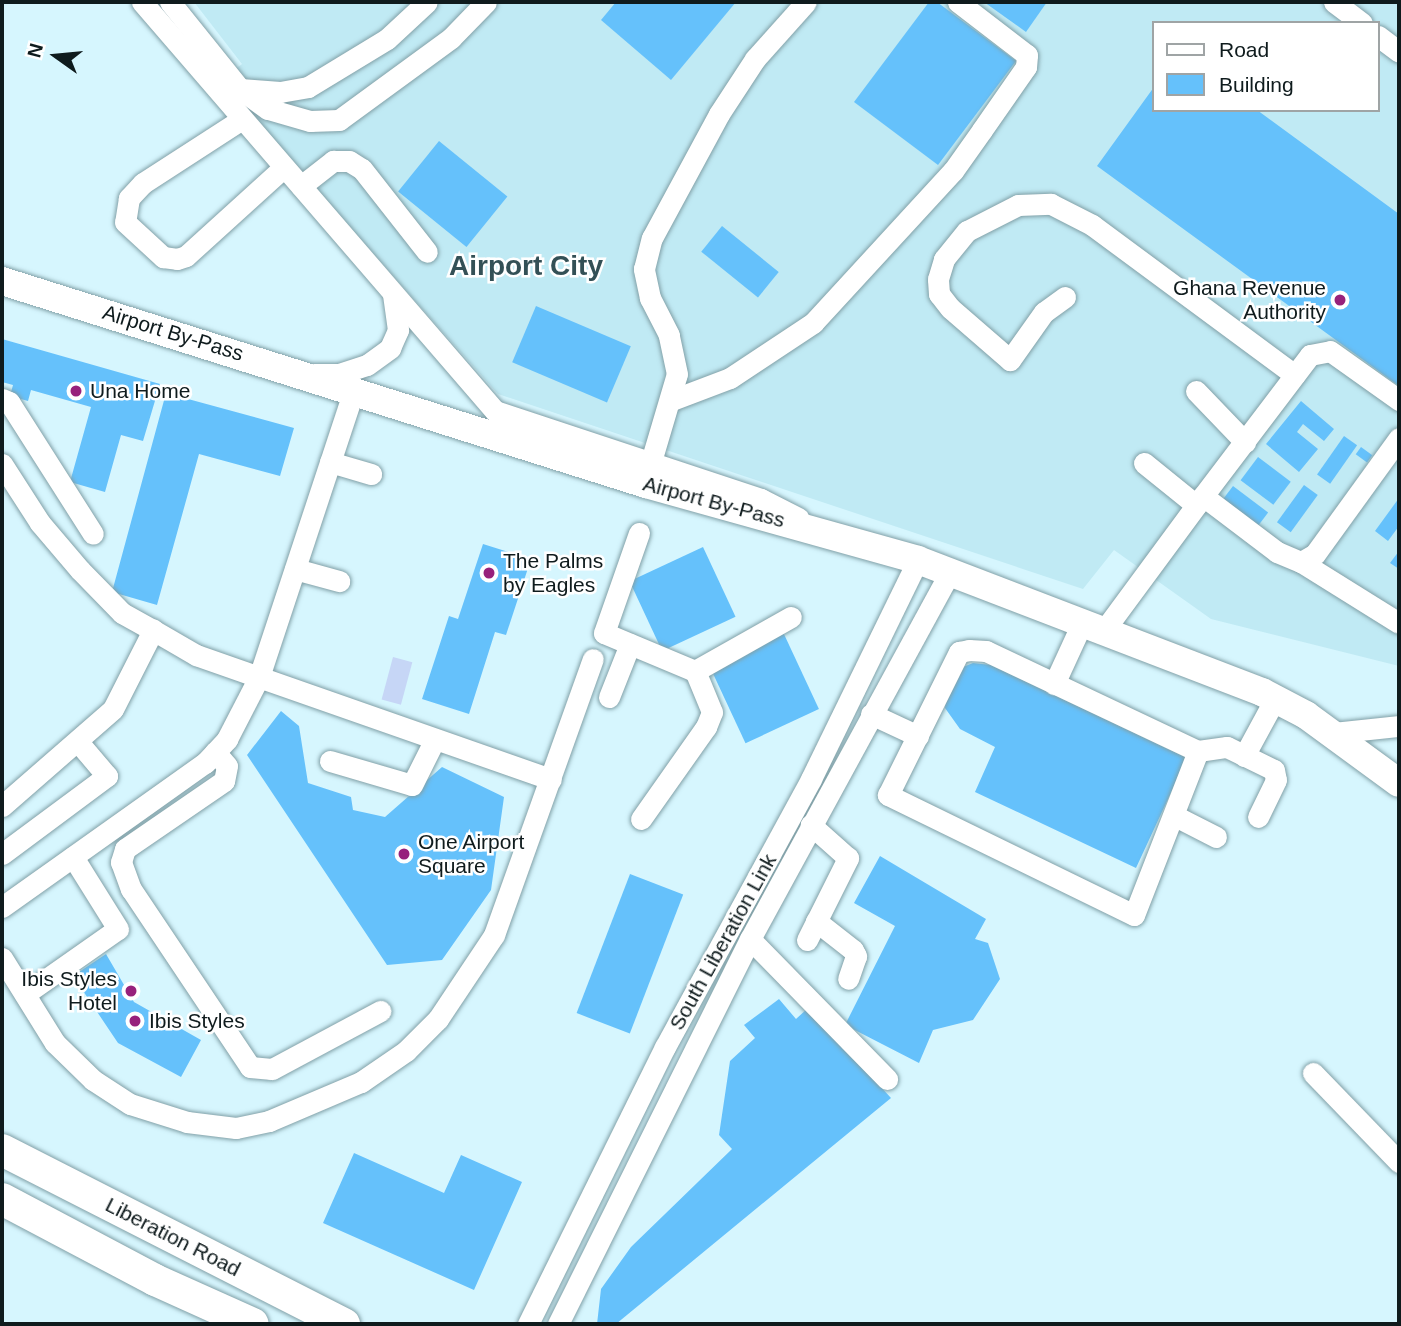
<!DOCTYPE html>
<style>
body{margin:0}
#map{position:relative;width:1401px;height:1326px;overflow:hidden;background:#d6f6fe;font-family:Arial,sans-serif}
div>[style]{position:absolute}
.built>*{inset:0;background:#c0eaf4}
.water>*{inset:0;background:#c6d6f6;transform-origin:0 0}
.building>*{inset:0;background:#65c1fb;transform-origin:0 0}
.roads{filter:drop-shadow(0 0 2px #81a0a7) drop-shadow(0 0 2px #81a0a7)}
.minor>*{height:21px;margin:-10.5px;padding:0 10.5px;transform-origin:10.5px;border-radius:10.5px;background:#fff}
.major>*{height:28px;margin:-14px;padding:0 14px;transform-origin:14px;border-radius:14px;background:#fff}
.highway>*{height:32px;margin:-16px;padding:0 16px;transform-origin:16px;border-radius:16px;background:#fff}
.dots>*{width:19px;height:19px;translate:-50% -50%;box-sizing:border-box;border:4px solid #fff;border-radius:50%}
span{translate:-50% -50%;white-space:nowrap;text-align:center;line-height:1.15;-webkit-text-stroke:5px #fff;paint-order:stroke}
.poi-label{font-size:21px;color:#0f1b1d}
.right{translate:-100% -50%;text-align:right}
.left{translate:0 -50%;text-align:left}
.street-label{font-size:21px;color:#0f1b1d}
.district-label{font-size:28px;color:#335056;font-weight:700}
.frame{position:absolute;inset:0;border:4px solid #0f1b1d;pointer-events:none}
.legend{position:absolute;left:1152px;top:21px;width:228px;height:91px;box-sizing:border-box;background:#fff;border:2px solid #9fa4a5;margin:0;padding:9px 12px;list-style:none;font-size:21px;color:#0f1b1d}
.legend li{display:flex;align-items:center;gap:14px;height:35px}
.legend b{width:35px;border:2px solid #9fa4a5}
.north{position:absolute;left:21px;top:21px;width:70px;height:70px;-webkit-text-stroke:5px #fff;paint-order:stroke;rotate:285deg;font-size:19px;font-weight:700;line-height:28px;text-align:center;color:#0f1b1d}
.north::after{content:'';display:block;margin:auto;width:24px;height:32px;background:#0f1b1d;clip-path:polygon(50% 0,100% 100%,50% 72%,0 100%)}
</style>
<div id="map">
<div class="built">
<div style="clip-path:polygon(evenodd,194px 2px,1399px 2px,1399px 666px,1211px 619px,1114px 550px,1083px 589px,498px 394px,220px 81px,242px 64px,194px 2px,1154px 23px,1378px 23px,1378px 110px,1154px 110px,1154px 23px)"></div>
</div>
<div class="water">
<div style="left:393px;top:657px;width:20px;height:44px;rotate:15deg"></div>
</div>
<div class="building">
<div style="clip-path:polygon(616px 2px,736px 2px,671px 80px,601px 20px)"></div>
<div style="clip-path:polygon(929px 2px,937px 2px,1016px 61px,938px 165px,854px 102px)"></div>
<div style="clip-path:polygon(984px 2px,1047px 2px,1026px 32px)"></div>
<div style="clip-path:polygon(1154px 87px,1154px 110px,1257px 110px,1399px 214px,1399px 386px,1097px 166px)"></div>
<div style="left:439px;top:141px;width:88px;height:65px;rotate:39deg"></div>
<div style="left:722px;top:226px;width:73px;height:33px;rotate:39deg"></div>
<div style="left:536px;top:306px;width:103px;height:61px;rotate:23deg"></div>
<div style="clip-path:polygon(2px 339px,160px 384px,143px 441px,121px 435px,105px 492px,70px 482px,91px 407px,31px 390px,28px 401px,10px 396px,13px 385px,2px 382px)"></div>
<div style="clip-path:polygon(166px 393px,294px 428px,280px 476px,199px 454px,157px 605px,112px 592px)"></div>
<div style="clip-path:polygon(1301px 401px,1334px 429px,1324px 441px,1303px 424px,1297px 432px,1318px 449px,1299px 472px,1266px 444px)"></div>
<div style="left:1344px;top:436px;width:16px;height:47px;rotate:35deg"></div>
<div style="left:1361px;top:447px;width:14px;height:9px;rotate:36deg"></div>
<div style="left:1258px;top:457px;width:41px;height:29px;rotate:37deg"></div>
<div style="left:1304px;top:485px;width:17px;height:46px;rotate:36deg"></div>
<div style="left:1233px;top:486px;width:44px;height:16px;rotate:37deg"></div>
<div style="clip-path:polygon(1399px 498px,1399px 526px,1388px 541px,1375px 531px)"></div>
<div style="clip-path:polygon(483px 544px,531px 559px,506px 635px,495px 632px,469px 714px,422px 699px,449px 616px,458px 619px)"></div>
<div style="left:703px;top:547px;width:77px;height:81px;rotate:65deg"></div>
<div style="clip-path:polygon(1399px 551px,1399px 569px,1390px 563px)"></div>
<div style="left:783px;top:632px;width:85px;height:81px;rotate:65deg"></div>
<div style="clip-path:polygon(973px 663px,991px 665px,1187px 758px,1136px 868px,975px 792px,995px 747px,960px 729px,945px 708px,946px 694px,963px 667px)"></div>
<div style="clip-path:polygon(281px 711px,299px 726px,308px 783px,351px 797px,353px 810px,385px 817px,442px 767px,504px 797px,491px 890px,442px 960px,387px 965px,247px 755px)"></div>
<div style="clip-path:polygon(880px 856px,986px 919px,975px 939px,988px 943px,1000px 979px,973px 1020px,933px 1030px,919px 1063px,845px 1025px,895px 926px,854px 903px)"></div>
<div style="left:630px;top:874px;width:57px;height:149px;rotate:21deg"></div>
<div style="clip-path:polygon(106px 954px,134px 1002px,201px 1040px,181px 1077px,118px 1043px,73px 976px)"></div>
<div style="clip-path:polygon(779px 999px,796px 1019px,808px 1008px,891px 1098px,616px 1324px,597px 1324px,601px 1289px,631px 1247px,732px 1149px,719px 1135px,730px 1061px,755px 1038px,744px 1025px)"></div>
<div style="clip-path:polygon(354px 1153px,444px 1193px,461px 1155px,522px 1182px,474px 1290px,323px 1223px)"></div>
</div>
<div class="roads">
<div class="minor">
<div style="left:142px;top:2px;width:540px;rotate:49.2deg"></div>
<div style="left:495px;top:411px;width:280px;rotate:18.3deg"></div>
<div style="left:761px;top:499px;width:42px;rotate:27.2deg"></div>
<div style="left:170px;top:2px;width:112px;rotate:51.2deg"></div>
<div style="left:240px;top:89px;width:34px;rotate:36deg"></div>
<div style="left:268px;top:109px;width:44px;rotate:15.9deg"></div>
<div style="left:310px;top:121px;width:29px;rotate:-2deg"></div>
<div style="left:339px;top:120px;width:139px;rotate:-36.2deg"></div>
<div style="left:451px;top:38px;width:50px;rotate:-45.8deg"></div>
<div style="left:1334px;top:2px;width:35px;rotate:37deg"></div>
<div style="left:1378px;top:36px;width:26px;rotate:37deg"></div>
<div style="left:240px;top:89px;width:40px;rotate:4.3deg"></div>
<div style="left:280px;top:92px;width:28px;rotate:-10deg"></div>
<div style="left:308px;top:87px;width:92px;rotate:-31.3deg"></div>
<div style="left:387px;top:39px;width:54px;rotate:-42.8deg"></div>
<div style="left:242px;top:119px;width:118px;rotate:147.1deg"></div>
<div style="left:143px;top:183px;width:21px;rotate:133deg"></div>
<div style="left:129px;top:198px;width:24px;rotate:99deg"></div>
<div style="left:125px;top:222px;width:52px;rotate:42.6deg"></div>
<div style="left:163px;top:257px;width:14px;rotate:8deg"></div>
<div style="left:177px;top:259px;width:9px;rotate:-18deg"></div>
<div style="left:186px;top:256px;width:132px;rotate:-42.2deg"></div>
<div style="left:301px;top:186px;width:41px;rotate:-38deg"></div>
<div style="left:333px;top:161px;width:16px"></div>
<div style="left:349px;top:161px;width:15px;rotate:32deg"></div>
<div style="left:362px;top:169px;width:105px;rotate:51.9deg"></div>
<div style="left:1065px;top:297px;width:26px;rotate:144deg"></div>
<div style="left:1044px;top:312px;width:59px;rotate:125.3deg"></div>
<div style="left:1010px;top:360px;width:79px;rotate:-139.1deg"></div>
<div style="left:950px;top:308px;width:18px;rotate:-128deg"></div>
<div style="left:939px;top:294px;width:15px;rotate:-94deg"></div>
<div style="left:938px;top:279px;width:21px;rotate:-73deg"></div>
<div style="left:944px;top:259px;width:36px;rotate:-51deg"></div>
<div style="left:967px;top:231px;width:57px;rotate:-27deg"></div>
<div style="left:1018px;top:205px;width:33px;rotate:-2deg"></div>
<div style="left:1051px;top:204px;width:46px;rotate:27.1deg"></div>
<div style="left:1092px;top:225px;width:252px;rotate:36.5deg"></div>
<div style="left:314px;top:374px;width:25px"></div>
<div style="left:339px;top:374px;width:29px;rotate:-18deg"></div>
<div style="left:367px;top:365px;width:29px;rotate:-36deg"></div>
<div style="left:390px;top:348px;width:20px;rotate:-66deg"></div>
<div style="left:398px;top:330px;width:35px;rotate:-98deg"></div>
<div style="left:1196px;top:391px;width:71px;rotate:46.1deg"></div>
<div style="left:2px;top:399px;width:8px;rotate:23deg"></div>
<div style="left:9px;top:402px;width:156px;rotate:57.5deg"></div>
<div style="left:672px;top:400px;width:62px;rotate:-20.8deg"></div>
<div style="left:730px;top:378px;width:100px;rotate:-33.5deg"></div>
<div style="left:813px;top:323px;width:207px;rotate:-47.4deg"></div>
<div style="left:953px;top:171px;width:50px;rotate:-54.7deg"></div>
<div style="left:982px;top:130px;width:77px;rotate:-55.1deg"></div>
<div style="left:1026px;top:67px;width:12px;rotate:-85deg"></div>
<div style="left:1027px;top:55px;width:87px;rotate:-142.5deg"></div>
<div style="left:330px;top:462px;width:43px;rotate:16.3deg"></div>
<div style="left:1144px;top:463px;width:67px;rotate:38.9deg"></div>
<div style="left:2px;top:464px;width:70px;rotate:57.2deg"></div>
<div style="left:40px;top:523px;width:62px;rotate:49.6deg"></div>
<div style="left:80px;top:570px;width:60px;rotate:45.7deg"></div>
<div style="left:122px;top:613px;width:35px;rotate:29deg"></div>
<div style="left:153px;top:630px;width:50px;rotate:30.2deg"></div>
<div style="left:196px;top:655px;width:376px;rotate:19.3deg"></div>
<div style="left:647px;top:475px;width:105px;rotate:-73.5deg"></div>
<div style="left:677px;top:374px;width:40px;rotate:-102deg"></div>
<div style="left:669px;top:335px;width:42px;rotate:-117.2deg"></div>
<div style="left:650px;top:298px;width:30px;rotate:-102deg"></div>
<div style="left:644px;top:269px;width:32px;rotate:-76deg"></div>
<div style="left:652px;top:238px;width:141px;rotate:-61.6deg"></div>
<div style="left:719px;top:114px;width:66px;rotate:-56.8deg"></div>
<div style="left:755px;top:59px;width:76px;rotate:-48.2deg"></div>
<div style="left:1203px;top:496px;width:177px;rotate:-52.8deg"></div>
<div style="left:1310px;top:355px;width:20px;rotate:-11deg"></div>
<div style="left:1330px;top:351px;width:85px;rotate:35.4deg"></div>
<div style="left:639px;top:533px;width:106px;rotate:109.3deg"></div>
<div style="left:604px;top:633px;width:99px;rotate:22.7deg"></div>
<div style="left:1301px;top:562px;width:115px;rotate:31.9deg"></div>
<div style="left:295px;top:569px;width:46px;rotate:15.3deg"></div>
<div style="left:1105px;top:629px;width:165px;rotate:-53.6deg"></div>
<div style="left:1203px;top:496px;width:93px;rotate:37.1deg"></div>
<div style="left:1277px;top:552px;width:26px;rotate:23deg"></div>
<div style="left:1301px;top:562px;width:16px;rotate:-30deg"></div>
<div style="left:1315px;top:554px;width:143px;rotate:-54.1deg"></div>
<div style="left:1054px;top:684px;width:69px;rotate:-65.3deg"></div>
<div style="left:609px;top:697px;width:57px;rotate:-68.4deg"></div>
<div style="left:871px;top:714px;width:52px;rotate:25.1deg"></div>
<div style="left:1332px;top:733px;width:67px;rotate:-6deg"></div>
<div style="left:1198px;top:751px;width:176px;rotate:111.3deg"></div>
<div style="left:1134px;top:915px;width:274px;rotate:-154deg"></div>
<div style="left:888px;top:795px;width:160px;rotate:-63.6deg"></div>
<div style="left:959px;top:652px;width:10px;rotate:-11deg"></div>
<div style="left:969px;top:650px;width:17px;rotate:3deg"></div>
<div style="left:986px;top:651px;width:234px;rotate:25.3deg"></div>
<div style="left:1198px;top:751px;width:29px;rotate:-8deg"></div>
<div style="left:1227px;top:747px;width:52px;rotate:26.1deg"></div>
<div style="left:1274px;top:770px;width:10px;rotate:79deg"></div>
<div style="left:1276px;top:780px;width:41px;rotate:115.9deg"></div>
<div style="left:215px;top:752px;width:18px;rotate:49deg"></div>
<div style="left:227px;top:766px;width:15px;rotate:101deg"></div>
<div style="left:224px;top:781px;width:120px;rotate:145.5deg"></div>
<div style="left:125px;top:849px;width:14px;rotate:107deg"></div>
<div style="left:121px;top:862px;width:29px;rotate:70deg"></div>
<div style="left:131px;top:889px;width:214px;rotate:56.2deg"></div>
<div style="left:250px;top:1067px;width:22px;rotate:5deg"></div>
<div style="left:272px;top:1069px;width:123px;rotate:-28.2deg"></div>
<div style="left:1244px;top:756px;width:65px;rotate:-61.5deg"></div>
<div style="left:330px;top:761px;width:85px;rotate:16.3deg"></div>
<div style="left:412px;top:785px;width:51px;rotate:-63.4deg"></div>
<div style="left:2px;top:806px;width:147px;rotate:-41.1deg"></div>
<div style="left:113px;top:709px;width:89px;rotate:-63.1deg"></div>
<div style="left:1175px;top:816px;width:46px;rotate:27.1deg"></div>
<div style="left:641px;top:819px;width:113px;rotate:-54.8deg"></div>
<div style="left:706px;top:727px;width:16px;rotate:-68deg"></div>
<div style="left:712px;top:712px;width:44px;rotate:-112.5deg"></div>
<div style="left:695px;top:671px;width:110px;rotate:-29.4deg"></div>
<div style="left:2px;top:854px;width:131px;rotate:-36.6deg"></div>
<div style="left:107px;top:776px;width:43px;rotate:-130.3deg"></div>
<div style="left:2px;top:907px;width:249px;rotate:-35.4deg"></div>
<div style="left:205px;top:763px;width:33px;rotate:-47deg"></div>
<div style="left:227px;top:739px;width:70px;rotate:-62.7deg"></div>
<div style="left:259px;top:677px;width:303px;rotate:-71.7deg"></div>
<div style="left:816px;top:921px;width:47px;rotate:38.1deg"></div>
<div style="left:853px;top:950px;width:7px;rotate:63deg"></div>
<div style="left:856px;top:956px;width:24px;rotate:109deg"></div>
<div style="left:750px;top:939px;width:196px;rotate:45.6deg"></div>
<div style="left:807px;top:940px;width:92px;rotate:-63.4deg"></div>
<div style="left:848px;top:858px;width:50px;rotate:-138.3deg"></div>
<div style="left:2px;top:958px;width:100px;rotate:58.1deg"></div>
<div style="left:55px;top:1043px;width:53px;rotate:44.2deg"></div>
<div style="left:93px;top:1080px;width:44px;rotate:33deg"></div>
<div style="left:130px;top:1104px;width:60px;rotate:17.5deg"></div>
<div style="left:187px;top:1122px;width:49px;rotate:7deg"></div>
<div style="left:236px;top:1128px;width:34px;rotate:-12deg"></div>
<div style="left:269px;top:1121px;width:100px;rotate:-23deg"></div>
<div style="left:361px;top:1082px;width:55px;rotate:-34.6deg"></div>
<div style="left:406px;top:1051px;width:45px;rotate:-45deg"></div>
<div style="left:438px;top:1019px;width:101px;rotate:-56.3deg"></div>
<div style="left:494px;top:935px;width:293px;rotate:-70.3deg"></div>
<div style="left:25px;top:994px;width:113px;rotate:-35deg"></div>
<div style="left:118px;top:929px;width:85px;rotate:-122deg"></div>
<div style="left:1313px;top:1073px;width:124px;rotate:46deg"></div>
<div style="left:528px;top:1324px;width:309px;rotate:-63.7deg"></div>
<div style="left:665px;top:1047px;width:305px;rotate:-61.4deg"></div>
<div style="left:811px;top:779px;width:244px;rotate:-64deg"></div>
<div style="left:558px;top:1324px;width:430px;rotate:-63.5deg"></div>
<div style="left:750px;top:939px;width:418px;rotate:-61.4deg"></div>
</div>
<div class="major">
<div style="left:2px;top:281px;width:675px;rotate:17.5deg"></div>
<div style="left:646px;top:484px;width:282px;rotate:15.6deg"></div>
<div style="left:918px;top:560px;width:368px;rotate:21deg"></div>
<div style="left:1262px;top:692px;width:50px;rotate:27.6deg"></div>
<div style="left:1306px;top:715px;width:115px;rotate:36.2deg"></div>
</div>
<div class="highway">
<div style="left:2px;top:1150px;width:384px;rotate:27deg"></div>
<div style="left:2px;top:1199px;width:173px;rotate:27.9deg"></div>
<div style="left:155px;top:1280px;width:107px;rotate:24.2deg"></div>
</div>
</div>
<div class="dots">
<div style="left:1340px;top:300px;background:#97217c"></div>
<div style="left:76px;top:391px;background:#97217c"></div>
<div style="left:489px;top:573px;background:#97217c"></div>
<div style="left:404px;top:854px;background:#97217c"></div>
<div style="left:131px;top:991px;background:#97217c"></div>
<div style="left:135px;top:1021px;background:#97217c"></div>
</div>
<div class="poi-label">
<span class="right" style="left:1326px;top:300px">Ghana Revenue<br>Authority</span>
<span class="left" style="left:90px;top:391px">Una Home</span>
<span class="left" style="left:503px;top:573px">The Palms<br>by Eagles</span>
<span class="left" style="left:418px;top:854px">One Airport<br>Square</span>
<span class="right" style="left:117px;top:991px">Ibis Styles<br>Hotel</span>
<span class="left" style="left:149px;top:1021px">Ibis Styles</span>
</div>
<div class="street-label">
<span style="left:173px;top:333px;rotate:17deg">Airport By-Pass</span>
<span style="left:714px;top:502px;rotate:15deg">Airport By-Pass</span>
<span style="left:723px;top:942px;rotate:-61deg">South Liberation Link</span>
<span style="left:173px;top:1237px;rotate:27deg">Liberation Road</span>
</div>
<div class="district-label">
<span style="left:526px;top:266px">Airport City</span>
</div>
<div class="frame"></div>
<ul class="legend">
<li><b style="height:9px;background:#fff"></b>Road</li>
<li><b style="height:19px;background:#65c1fb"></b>Building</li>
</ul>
<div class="north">N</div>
</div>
